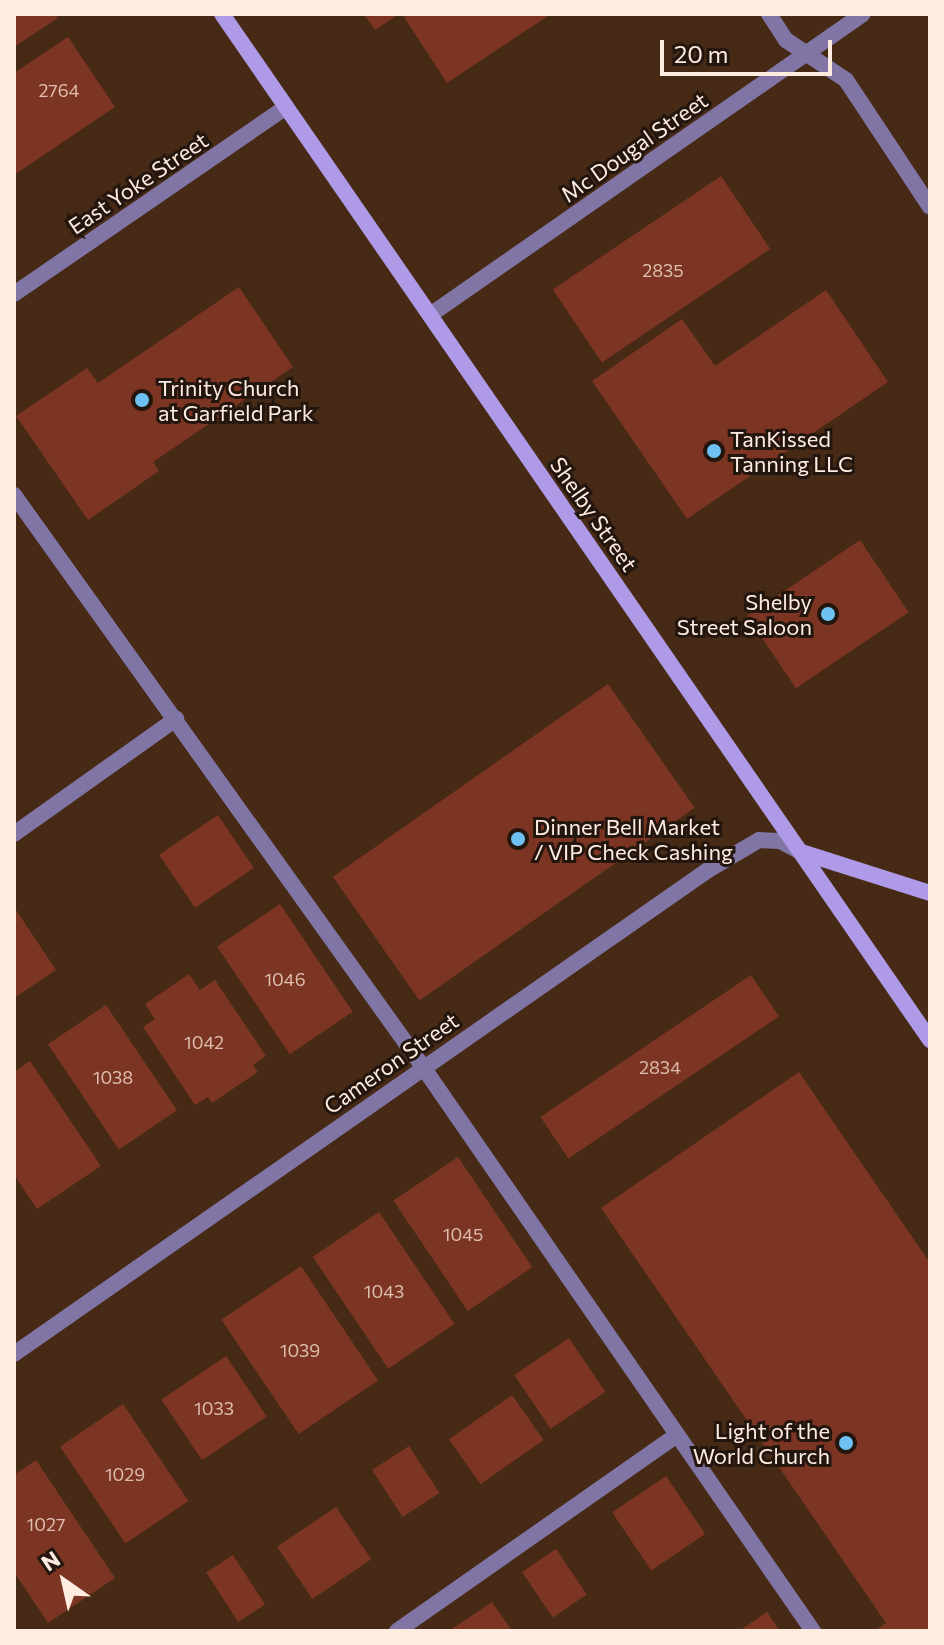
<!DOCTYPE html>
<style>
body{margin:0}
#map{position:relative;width:944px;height:1645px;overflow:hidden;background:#462a16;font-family:Commissioner,sans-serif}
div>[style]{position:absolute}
.building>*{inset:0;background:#7b3522;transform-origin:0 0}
.lane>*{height:16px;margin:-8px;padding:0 8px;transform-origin:8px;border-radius:8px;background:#8175a5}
.street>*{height:16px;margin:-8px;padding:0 8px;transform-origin:8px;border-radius:8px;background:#8175a5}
.secondary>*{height:16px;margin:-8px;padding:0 8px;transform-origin:8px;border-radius:8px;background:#af9ae7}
.dots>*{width:22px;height:22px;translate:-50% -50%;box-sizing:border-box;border:4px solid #23160e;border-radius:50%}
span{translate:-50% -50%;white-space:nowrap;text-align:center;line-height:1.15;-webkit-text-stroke:6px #23160e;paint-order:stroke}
.number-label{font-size:18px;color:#debeb0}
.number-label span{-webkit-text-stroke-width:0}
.street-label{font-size:22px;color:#ffece0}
.poi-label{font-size:22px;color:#ffece0}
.left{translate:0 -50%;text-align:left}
.right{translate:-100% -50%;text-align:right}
.frame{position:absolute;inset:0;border:16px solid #ffece0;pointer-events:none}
.north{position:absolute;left:24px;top:1541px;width:80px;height:80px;-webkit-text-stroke:6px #23160e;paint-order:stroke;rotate:326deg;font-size:22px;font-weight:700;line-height:32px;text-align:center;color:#ffece0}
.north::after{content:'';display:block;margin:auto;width:28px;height:36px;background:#ffece0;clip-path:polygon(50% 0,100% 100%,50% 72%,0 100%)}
.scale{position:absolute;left:660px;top:40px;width:172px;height:36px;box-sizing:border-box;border:4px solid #ffece0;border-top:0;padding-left:10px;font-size:24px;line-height:28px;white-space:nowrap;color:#ffece0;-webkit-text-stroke:6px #23160e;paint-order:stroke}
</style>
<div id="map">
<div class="building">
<div style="clip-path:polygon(14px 14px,55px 14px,58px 18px,14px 47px)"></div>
<div style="clip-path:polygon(364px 14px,399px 14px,375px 30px)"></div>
<div style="clip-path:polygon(410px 14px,551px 14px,447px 83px,404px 17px)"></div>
<div style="clip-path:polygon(68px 37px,115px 107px,14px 175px,14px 73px)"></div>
<div style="left:721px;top:176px;width:88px;height:203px;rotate:56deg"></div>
<div style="clip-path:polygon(239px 287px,293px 367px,153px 462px,159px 471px,88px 520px,16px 416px,87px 368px,98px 383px)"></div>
<div style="clip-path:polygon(826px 290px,888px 382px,687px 519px,592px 381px,682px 319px,715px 366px)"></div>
<div style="left:860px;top:540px;width:87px;height:136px;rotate:56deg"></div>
<div style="left:608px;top:684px;width:151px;height:336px;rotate:55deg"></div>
<div style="left:218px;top:815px;width:64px;height:71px;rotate:56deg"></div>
<div style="left:280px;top:904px;width:130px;height:76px;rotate:56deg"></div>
<div style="clip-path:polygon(14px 907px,56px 970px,14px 998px)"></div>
<div style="clip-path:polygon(189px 974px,200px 990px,215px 980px,266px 1056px,253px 1065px,258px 1072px,212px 1103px,208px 1097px,195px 1105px,143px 1027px,155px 1019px,145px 1004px)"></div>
<div style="left:751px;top:975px;width:50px;height:254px;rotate:56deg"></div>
<div style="left:106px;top:1005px;width:127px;height:70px;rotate:56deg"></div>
<div style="clip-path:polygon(30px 1061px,101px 1166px,37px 1209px,14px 1175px,14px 1072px)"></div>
<div style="clip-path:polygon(799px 1072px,930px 1263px,930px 1631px,875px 1631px,886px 1623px,601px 1208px)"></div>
<div style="left:458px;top:1157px;width:133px;height:78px;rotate:56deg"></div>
<div style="left:379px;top:1212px;width:135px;height:80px;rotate:56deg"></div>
<div style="left:301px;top:1266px;width:138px;height:96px;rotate:56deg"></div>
<div style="left:569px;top:1338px;width:65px;height:66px;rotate:56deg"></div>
<div style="left:226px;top:1356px;width:73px;height:78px;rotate:56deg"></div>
<div style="left:512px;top:1395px;width:55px;height:77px;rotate:55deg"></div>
<div style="left:123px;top:1404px;width:117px;height:76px;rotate:56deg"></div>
<div style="left:409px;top:1446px;width:56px;height:44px;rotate:57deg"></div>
<div style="clip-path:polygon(36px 1460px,115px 1578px,48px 1623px,14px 1572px,14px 1475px)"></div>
<div style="left:666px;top:1476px;width:70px;height:65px;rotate:56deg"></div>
<div style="left:336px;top:1507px;width:63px;height:71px;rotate:56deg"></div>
<div style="left:556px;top:1549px;width:55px;height:41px;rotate:56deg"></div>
<div style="left:233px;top:1555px;width:59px;height:32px;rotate:57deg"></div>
<div style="clip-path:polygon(492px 1602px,512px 1631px,449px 1631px)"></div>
<div style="clip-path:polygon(767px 1612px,780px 1631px,739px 1631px)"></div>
</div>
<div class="lane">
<div style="left:769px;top:14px;width:31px;rotate:57deg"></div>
<div style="left:786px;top:40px;width:72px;rotate:33.7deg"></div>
<div style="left:846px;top:80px;width:152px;rotate:56.5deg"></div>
<div style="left:14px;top:495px;width:703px;rotate:54.43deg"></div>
<div style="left:423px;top:1067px;width:686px;rotate:55.34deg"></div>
<div style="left:14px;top:834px;width:199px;rotate:-35.4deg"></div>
<div style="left:397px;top:1631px;width:342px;rotate:-35deg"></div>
</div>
<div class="street">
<div style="left:14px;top:294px;width:330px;rotate:-34.5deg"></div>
<div style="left:430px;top:315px;width:527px;rotate:-34.81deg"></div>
<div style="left:14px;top:1354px;width:846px;rotate:-34.89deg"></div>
<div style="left:708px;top:870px;width:59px;rotate:-30.5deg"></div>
<div style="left:759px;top:840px;width:21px;rotate:3deg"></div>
<div style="left:780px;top:841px;width:24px;rotate:28deg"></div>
</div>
<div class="secondary">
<div style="left:222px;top:14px;width:1247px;rotate:55.39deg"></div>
<div style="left:801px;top:852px;width:135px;rotate:17.6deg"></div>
</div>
<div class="dots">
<div style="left:142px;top:400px;background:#6ec2f3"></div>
<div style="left:714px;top:451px;background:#6ec2f3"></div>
<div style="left:828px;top:614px;background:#6ec2f3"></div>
<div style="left:518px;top:839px;background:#6ec2f3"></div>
<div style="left:846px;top:1443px;background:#6ec2f3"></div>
</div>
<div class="number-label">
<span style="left:59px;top:90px">2764</span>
<span style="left:663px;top:270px">2835</span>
<span style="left:285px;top:979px">1046</span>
<span style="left:204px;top:1042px">1042</span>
<span style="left:660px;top:1067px">2834</span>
<span style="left:113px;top:1077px">1038</span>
<span style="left:463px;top:1234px">1045</span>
<span style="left:384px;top:1291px">1043</span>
<span style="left:300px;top:1350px">1039</span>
<span style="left:214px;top:1408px">1033</span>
<span style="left:125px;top:1474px">1029</span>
<span style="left:46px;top:1524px">1027</span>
</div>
<div class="street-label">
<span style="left:634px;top:147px;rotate:-35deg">Mc Dougal Street</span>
<span style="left:138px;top:183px;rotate:-34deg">East Yoke Street</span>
<span style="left:594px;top:514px;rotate:55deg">Shelby Street</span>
<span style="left:391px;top:1063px;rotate:-35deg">Cameron Street</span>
</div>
<div class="poi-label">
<span class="left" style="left:158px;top:400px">Trinity Church<br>at Garfield Park</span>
<span class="left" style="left:730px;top:451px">TanKissed<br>Tanning LLC</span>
<span class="right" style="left:812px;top:614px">Shelby<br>Street Saloon</span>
<span class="left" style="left:534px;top:839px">Dinner Bell Market<br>/ VIP Check Cashing</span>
<span class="right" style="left:830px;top:1443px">Light of the<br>World Church</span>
</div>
<div class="frame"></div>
<div class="north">N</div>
<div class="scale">20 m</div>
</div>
